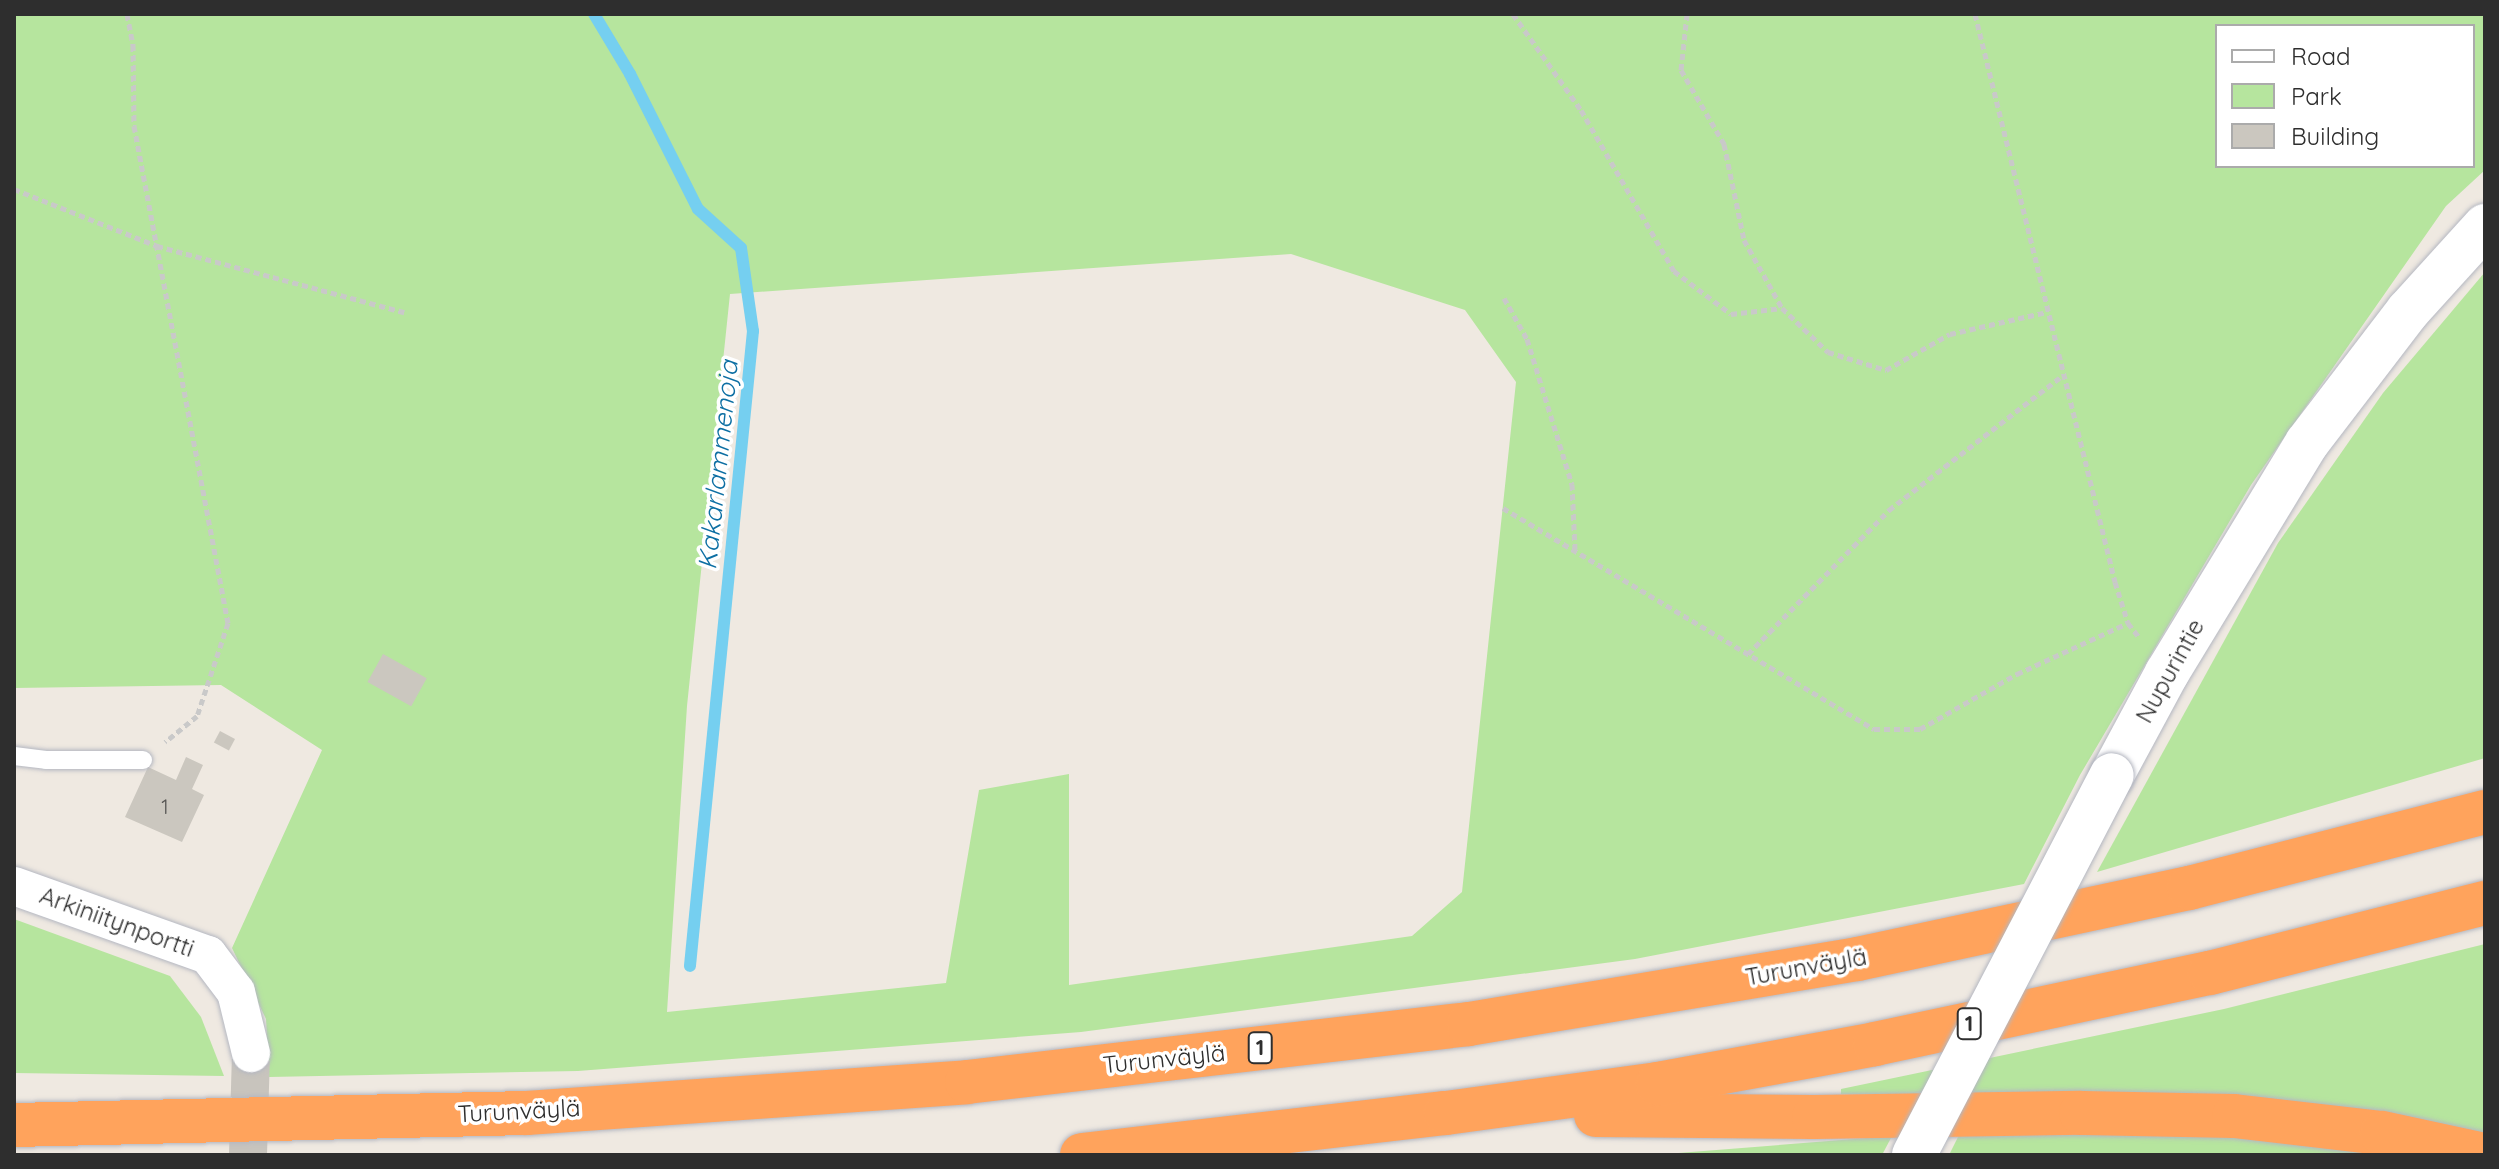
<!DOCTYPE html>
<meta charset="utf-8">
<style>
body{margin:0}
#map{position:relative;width:2499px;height:1169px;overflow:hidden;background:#efe9e1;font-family:Quicksand,sans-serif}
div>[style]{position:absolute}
.green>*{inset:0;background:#b6e59e}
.stream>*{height:12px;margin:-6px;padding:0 6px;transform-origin:6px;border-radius:6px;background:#75cff0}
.building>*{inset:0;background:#cbc7bf;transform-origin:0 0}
.street-tunnel>*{height:38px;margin-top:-19px;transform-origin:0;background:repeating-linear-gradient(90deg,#c8c4bd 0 38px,transparent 0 57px)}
.path>*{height:5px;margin-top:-2.5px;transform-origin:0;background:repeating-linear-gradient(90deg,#c9c9c9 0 6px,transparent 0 10px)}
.roads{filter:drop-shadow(0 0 2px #b4b7c1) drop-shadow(0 0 2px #b4b7c1)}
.lane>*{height:18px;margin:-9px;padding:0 9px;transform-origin:9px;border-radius:9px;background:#fff}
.street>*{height:38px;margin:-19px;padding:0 19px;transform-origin:19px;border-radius:19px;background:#fff}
.secondary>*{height:44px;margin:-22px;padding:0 22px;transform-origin:22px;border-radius:22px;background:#fff}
.highway>*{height:44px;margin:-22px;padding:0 22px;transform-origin:22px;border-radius:22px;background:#ffa35c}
.bridges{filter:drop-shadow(0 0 2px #b4b7c1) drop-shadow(0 0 2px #b4b7c1)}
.secondary-bridge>*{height:44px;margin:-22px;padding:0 22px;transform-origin:22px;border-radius:22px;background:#fff}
span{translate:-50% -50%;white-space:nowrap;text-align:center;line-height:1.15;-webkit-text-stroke:7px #fff;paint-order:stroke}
.number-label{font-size:20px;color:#555452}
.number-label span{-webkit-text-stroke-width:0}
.shield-label span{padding:2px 6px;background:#fff;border:2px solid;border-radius:6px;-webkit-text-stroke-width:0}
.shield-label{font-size:22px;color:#2e2e2e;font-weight:700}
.street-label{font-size:24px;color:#2e2e2e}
.water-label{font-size:26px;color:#0d6fa3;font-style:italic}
.frame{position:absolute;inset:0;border:16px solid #2e2e2e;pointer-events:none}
.legend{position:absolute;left:2215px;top:24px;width:260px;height:144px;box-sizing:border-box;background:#fff;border:2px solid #ababab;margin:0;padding:10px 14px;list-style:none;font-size:24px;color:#2e2e2e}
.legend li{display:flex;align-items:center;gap:16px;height:40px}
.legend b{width:40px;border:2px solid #ababab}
</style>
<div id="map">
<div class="green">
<div style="clip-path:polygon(evenodd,14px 14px,2485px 14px,2485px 170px,2446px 206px,2251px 485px,2080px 775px,2024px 884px,1635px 959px,1081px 1032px,578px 1071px,269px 1077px,266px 1019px,232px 948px,322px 750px,221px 685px,14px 688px,14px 14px,2217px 26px,2473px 26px,2473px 166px,2217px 166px,2217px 26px,14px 14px,1291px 254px,1465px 310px,1516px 382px,1462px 892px,1412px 936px,1069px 985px,1069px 774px,979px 790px,946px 983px,667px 1012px,687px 706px,730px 294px,1291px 254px)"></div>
<div style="clip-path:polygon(2485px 272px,2485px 758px,2097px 872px,2278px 543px,2383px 393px)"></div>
<div style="clip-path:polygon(14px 919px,170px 976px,201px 1017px,224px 1076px,14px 1073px)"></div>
<div style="clip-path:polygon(2485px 944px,2485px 1141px,2207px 1098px,1841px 1094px,1841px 1089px,2224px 1009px)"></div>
<div style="clip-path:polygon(1960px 1133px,2224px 1133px,2397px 1155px,1949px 1155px)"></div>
<div style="clip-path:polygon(1892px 1136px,1882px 1155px,1653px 1155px)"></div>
</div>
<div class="stream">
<div style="left:594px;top:14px;width:70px;rotate:59deg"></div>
<div style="left:630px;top:74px;width:151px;rotate:63.3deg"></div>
<div style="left:698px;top:209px;width:58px;rotate:42.2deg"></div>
<div style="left:741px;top:248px;width:84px;rotate:81.8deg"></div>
<div style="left:753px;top:331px;width:638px;rotate:95.67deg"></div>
</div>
<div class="building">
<div style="left:383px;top:654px;width:50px;height:32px;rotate:29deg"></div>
<div style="left:220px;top:731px;width:17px;height:13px;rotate:28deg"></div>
<div style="clip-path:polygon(186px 757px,203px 765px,192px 789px,204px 795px,182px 842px,125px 817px,148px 767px,176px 780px)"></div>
</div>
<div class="street-tunnel">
<div style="left:248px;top:1155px;width:102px;rotate:-88.3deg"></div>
</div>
<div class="path">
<div style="left:127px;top:14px;width:32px;rotate:79deg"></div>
<div style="left:133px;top:45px;width:81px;rotate:89.3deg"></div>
<div style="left:134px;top:126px;width:506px;rotate:79.29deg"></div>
<div style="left:228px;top:623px;width:98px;rotate:108.4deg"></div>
<div style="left:197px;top:716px;width:41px;rotate:140.9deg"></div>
<div style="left:1513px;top:14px;width:118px;rotate:54.7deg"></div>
<div style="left:1581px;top:110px;width:186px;rotate:60deg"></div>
<div style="left:1674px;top:271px;width:71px;rotate:37deg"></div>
<div style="left:1731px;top:314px;width:51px;rotate:-6.7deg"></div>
<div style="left:1687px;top:14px;width:56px;rotate:96.1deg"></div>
<div style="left:1681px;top:70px;width:86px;rotate:59.8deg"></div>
<div style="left:1724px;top:144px;width:98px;rotate:78.2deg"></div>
<div style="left:1744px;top:240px;width:78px;rotate:60.8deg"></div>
<div style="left:1782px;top:308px;width:64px;rotate:43.7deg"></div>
<div style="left:1828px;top:352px;width:61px;rotate:17.2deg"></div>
<div style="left:1886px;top:370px;width:73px;rotate:-29.4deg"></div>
<div style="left:1950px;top:334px;width:99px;rotate:-12.8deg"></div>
<div style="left:1975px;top:14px;width:585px;rotate:76.15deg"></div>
<div style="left:2115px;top:582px;width:43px;rotate:72.4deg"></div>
<div style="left:2128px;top:623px;width:18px;rotate:52deg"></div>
<div style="left:14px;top:189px;width:154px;rotate:21.7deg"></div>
<div style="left:157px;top:246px;width:256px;rotate:15deg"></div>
<div style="left:1504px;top:298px;width:47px;rotate:60.7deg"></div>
<div style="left:1527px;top:339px;width:152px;rotate:72.8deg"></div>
<div style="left:1572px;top:484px;width:65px;rotate:87.4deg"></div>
<div style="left:1503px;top:508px;width:432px;rotate:30.8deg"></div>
<div style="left:1874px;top:729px;width:46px"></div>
<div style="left:1920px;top:729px;width:112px;rotate:-29.6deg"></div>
<div style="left:2017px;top:674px;width:122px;rotate:-24.7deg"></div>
<div style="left:1748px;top:654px;width:202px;rotate:-45.6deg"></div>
<div style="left:1889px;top:510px;width:220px;rotate:-37.8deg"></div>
</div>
<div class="roads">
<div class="lane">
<div style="left:14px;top:756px;width:32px;rotate:7deg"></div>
<div style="left:46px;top:760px;width:97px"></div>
</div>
<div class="street">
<div style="left:14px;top:886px;width:206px;rotate:19.6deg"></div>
<div style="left:208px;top:955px;width:46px;rotate:52.9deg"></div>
<div style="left:236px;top:992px;width:63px;rotate:76.2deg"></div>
</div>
<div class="secondary">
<div style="left:2112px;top:775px;width:116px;rotate:-61.7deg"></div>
<div style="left:2167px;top:673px;width:269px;rotate:-58.7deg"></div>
<div style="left:2307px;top:443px;width:166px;rotate:-52.6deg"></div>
<div style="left:2408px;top:311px;width:115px;rotate:-47.8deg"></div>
</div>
<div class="highway">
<div style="left:1596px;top:1115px;width:218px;rotate:0.5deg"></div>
<div style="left:1814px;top:1117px;width:267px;rotate:-0.9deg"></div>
<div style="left:2081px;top:1113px;width:153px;rotate:1.1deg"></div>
<div style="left:2234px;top:1116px;width:149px;rotate:6.6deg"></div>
<div style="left:2382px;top:1133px;width:104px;rotate:12.2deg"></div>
<div style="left:14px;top:1125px;width:513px;rotate:-1.34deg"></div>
<div style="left:527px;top:1113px;width:441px;rotate:-4deg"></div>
<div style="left:967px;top:1082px;width:505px;rotate:-6.59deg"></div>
<div style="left:1469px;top:1024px;width:394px;rotate:-9.5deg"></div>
<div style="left:1858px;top:959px;width:339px;rotate:-12.1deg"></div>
<div style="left:2189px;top:888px;width:306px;rotate:-14.4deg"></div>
<div style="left:1082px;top:1155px;width:366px;rotate:-6.6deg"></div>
<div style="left:1446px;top:1113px;width:214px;rotate:-7.8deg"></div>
<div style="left:1658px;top:1084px;width:221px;rotate:-10.4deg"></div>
<div style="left:1875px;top:1044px;width:342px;rotate:-12deg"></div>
<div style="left:2210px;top:973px;width:284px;rotate:-14.3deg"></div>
</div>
</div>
<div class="bridges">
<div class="secondary-bridge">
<div style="left:1914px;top:1155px;width:428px;rotate:-62.5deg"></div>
</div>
</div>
<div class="number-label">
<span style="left:165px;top:806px">1</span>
</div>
<div class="shield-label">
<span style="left:1969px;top:1024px">1</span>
<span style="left:1260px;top:1048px">1</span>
</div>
<div class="street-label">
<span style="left:2170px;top:671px;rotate:-61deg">Nupurintie</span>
<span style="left:117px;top:922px;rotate:20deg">Arkiniitynportti</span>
<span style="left:1806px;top:967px;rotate:-10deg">Turunväylä</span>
<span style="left:1164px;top:1059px;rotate:-6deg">Turunväylä</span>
<span style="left:519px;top:1111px;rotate:-3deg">Turunväylä</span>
</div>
<div class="water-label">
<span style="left:718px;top:465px;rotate:-84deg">Kakarlammenoja</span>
</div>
<div class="frame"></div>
<ul class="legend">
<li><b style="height:10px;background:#fff"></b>Road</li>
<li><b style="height:22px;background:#b6e59e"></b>Park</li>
<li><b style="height:22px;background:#cbc7bf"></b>Building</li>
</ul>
</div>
